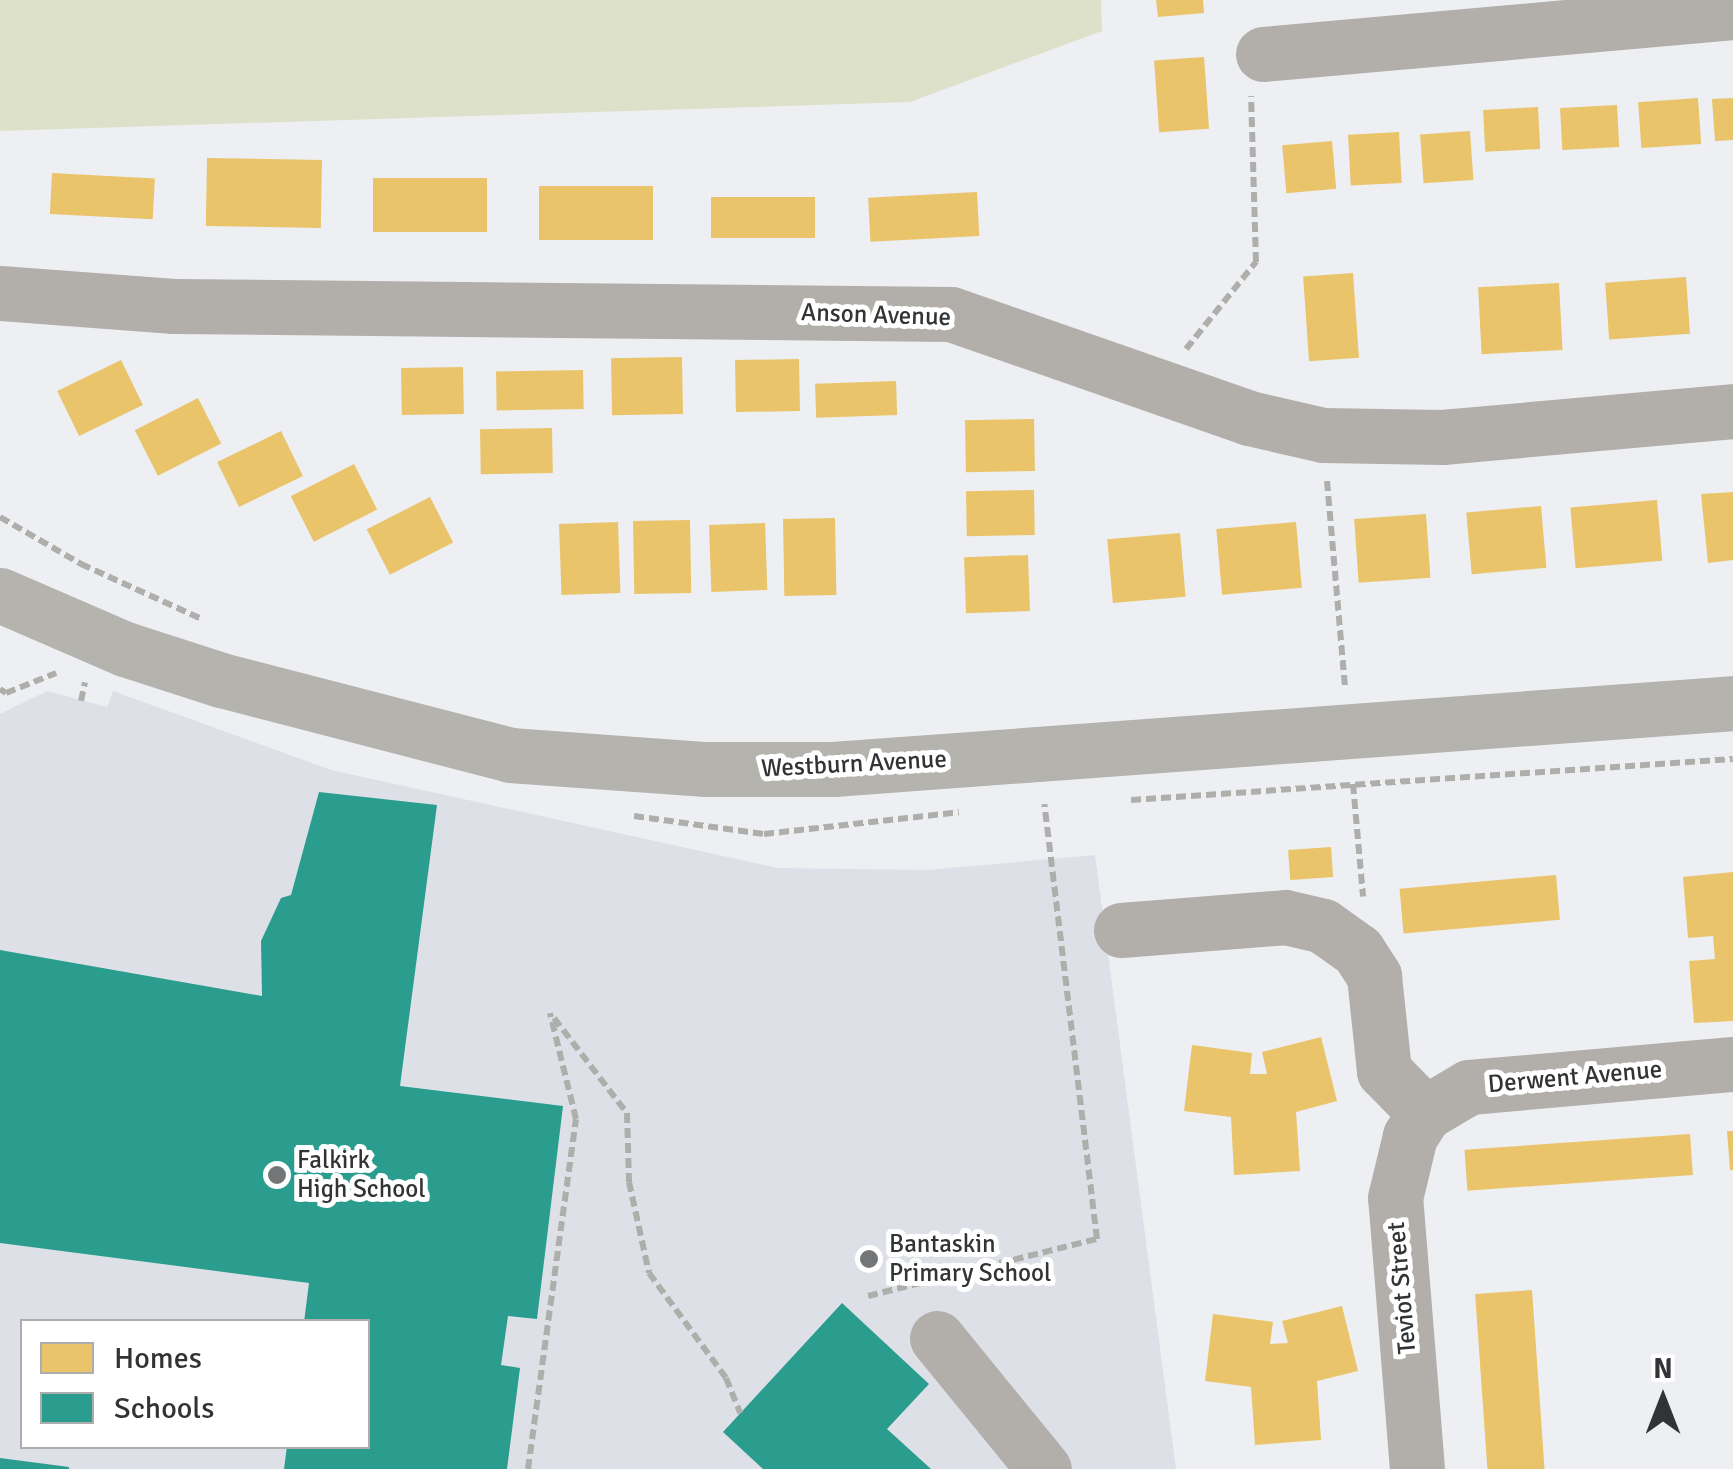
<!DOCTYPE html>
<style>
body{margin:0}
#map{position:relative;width:1733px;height:1469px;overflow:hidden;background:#eeeff2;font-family:Signika,sans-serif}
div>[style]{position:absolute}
.built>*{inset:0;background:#dee0e8}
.green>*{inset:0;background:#dee1ca}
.homes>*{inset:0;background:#e9c46a;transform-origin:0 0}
.schools>*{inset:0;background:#2a9d8f}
.path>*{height:6px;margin-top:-3px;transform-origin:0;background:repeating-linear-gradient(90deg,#aeaeab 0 10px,transparent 0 15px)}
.minor>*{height:55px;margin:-27.5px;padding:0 27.5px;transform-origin:27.5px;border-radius:27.5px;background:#b2afab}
.major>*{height:55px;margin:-27.5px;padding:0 27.5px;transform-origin:27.5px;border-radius:27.5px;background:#b4b3ae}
.dots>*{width:28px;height:28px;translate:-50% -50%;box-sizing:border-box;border:5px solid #fff;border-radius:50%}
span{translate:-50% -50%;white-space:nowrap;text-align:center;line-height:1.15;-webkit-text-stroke:10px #fff;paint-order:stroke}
.street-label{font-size:25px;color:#323335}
.poi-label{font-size:25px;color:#323335}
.left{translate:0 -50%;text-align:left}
.legend{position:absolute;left:20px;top:1319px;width:350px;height:130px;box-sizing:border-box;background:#fff;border:2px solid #adadae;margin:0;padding:12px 18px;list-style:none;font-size:30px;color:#323335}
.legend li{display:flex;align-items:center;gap:20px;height:50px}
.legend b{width:50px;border:2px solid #adadae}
.north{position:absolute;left:1613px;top:1349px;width:100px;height:100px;-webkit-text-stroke:8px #fff;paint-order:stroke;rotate:0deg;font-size:28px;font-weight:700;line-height:40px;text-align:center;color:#323335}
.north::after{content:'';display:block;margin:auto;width:35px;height:45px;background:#323335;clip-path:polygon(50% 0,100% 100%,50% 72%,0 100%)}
</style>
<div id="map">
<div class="built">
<div style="clip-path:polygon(evenodd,47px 691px,107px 707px,113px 691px,331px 770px,778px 868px,928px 870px,1095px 855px,1176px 1469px,0 1469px,0 714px,47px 691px,22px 1322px,368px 1322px,368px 1446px,22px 1446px,22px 1322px)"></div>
</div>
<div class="green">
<div style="clip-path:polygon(0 0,1101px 0,1102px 31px,910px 102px,0 131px)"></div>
</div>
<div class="homes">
<div style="clip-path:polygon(1156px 0,1203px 0,1204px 13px,1158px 17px)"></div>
<div style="left:1204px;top:57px;width:72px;height:50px;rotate:86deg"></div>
<div style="left:1698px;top:98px;width:46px;height:60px;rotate:86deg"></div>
<div style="clip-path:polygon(1733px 98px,1733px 140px,1715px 141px,1712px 99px)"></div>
<div style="left:1617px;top:105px;width:42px;height:57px;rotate:87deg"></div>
<div style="left:1538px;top:107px;width:42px;height:55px;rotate:87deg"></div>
<div style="left:1470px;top:131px;width:49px;height:50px;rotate:86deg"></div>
<div style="left:1399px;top:132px;width:51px;height:51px;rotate:87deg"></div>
<div style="left:1332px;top:141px;width:48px;height:50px;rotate:85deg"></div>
<div style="left:207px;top:158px;width:115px;height:68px;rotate:1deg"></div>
<div style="left:52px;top:173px;width:103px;height:41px;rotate:3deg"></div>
<div style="left:373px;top:178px;width:114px;height:54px"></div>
<div style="left:653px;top:186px;width:54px;height:114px;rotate:90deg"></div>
<div style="left:977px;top:192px;width:44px;height:109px;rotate:87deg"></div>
<div style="left:815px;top:197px;width:41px;height:104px;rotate:90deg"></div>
<div style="left:1353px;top:273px;width:85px;height:50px;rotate:86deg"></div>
<div style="left:1686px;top:277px;width:57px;height:81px;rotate:86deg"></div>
<div style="left:1559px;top:283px;width:67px;height:81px;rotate:87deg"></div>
<div style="left:682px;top:357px;width:57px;height:71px;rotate:89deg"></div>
<div style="left:799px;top:359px;width:52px;height:64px;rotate:89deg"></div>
<div style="left:121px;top:360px;width:50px;height:71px;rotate:64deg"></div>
<div style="left:463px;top:367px;width:47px;height:62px;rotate:89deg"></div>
<div style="left:583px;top:370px;width:39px;height:87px;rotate:89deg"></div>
<div style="left:896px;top:381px;width:34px;height:81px;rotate:88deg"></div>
<div style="left:198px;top:398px;width:51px;height:71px;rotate:63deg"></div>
<div style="left:1034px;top:419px;width:52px;height:69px;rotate:89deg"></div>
<div style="left:552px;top:428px;width:45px;height:72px;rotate:89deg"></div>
<div style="left:281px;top:431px;width:50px;height:71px;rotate:64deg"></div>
<div style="left:354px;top:464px;width:51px;height:71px;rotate:63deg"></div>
<div style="left:1034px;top:490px;width:45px;height:68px;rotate:89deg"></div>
<div style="clip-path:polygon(1733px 492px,1733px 560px,1708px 563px,1701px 494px)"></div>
<div style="left:430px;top:497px;width:51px;height:71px;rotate:63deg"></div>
<div style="left:1657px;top:500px;width:61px;height:87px;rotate:85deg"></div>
<div style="left:1541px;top:506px;width:62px;height:75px;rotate:85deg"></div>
<div style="left:1426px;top:514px;width:64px;height:72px;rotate:86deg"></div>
<div style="left:835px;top:518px;width:77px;height:52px;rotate:89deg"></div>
<div style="left:690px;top:520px;width:73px;height:57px;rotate:89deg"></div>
<div style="left:618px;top:522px;width:71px;height:59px;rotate:88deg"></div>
<div style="left:1296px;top:522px;width:66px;height:80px;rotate:85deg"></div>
<div style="left:765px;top:523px;width:67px;height:56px;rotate:88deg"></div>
<div style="left:1180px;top:533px;width:64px;height:73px;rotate:85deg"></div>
<div style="left:1028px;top:555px;width:56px;height:64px;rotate:88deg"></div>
<div style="left:1331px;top:847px;width:30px;height:43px;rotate:86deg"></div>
<div style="clip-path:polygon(1733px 872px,1733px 1021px,1694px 1023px,1689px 961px,1715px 959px,1713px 936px,1688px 938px,1683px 877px)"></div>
<div style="left:1556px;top:875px;width:45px;height:157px;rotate:85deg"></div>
<div style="clip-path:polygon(1321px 1037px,1337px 1101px,1296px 1112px,1300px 1171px,1234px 1175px,1231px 1117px,1184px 1111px,1192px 1045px,1252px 1053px,1250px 1074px,1267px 1074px,1262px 1052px)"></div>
<div style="clip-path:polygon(1727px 1131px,1733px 1131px,1733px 1170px,1730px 1170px)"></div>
<div style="left:1690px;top:1134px;width:41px;height:226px;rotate:86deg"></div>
<div style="left:1532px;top:1290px;width:180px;height:57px;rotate:86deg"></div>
<div style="clip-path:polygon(1342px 1306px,1358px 1371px,1317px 1381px,1321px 1440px,1255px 1445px,1251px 1387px,1205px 1381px,1213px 1314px,1273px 1322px,1270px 1344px,1288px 1343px,1282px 1321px)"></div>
</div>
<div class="schools">
<div style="clip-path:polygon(319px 792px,437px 805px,400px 1086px,563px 1106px,537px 1319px,508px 1316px,501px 1365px,520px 1368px,507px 1469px,284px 1469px,287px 1446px,368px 1446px,368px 1322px,304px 1322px,309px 1283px,0 1243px,0 950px,262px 996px,261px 941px,281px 898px,291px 895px)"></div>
<div style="clip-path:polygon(842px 1303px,929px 1384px,887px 1429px,931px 1469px,763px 1469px,723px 1432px)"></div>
<div style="clip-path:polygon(0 1458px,69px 1467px,69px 1469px,0 1469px)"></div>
</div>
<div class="path">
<div style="left:1186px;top:349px;width:112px;rotate:-51.2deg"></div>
<div style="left:1256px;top:262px;width:166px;rotate:-91.7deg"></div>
<div style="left:1327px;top:481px;width:207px;rotate:85deg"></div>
<div style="left:0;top:517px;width:94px;rotate:30.1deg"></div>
<div style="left:81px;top:564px;width:135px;rotate:24.5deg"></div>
<div style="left:0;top:689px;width:7px;rotate:34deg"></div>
<div style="left:6px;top:693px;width:54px;rotate:-21.8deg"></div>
<div style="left:81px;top:701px;width:19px;rotate:-78deg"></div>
<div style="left:1353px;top:784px;width:113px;rotate:84.9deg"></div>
<div style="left:1131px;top:800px;width:603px;rotate:-3.9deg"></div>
<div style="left:634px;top:816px;width:131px;rotate:7.9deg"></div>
<div style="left:764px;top:834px;width:196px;rotate:-6.4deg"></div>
<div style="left:554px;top:1018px;width:120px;rotate:52.5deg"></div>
<div style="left:627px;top:1113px;width:69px;rotate:88.3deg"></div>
<div style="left:629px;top:1182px;width:93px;rotate:77.6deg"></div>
<div style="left:649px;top:1273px;width:130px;rotate:53.7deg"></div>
<div style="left:726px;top:1378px;width:38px;rotate:68deg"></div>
<div style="left:868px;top:1296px;width:236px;rotate:-14deg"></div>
<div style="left:1097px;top:1239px;width:438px;rotate:-96.9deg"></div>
<div style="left:528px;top:1469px;width:353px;rotate:-82.2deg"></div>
<div style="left:576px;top:1119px;width:109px;rotate:-103.8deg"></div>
</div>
<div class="minor">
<div style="left:1263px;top:54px;width:472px;rotate:-5.1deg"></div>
<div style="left:0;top:293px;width:174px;rotate:4.3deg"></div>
<div style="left:174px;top:306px;width:777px;rotate:0.59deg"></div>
<div style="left:951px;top:314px;width:316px;rotate:19.2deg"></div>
<div style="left:1249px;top:418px;width:76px;rotate:12.9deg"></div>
<div style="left:1323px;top:435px;width:119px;rotate:1deg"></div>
<div style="left:1442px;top:437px;width:292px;rotate:-5.1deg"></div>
<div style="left:1121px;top:930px;width:165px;rotate:-4.5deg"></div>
<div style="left:1285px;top:917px;width:39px;rotate:13deg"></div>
<div style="left:1323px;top:926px;width:43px;rotate:35.5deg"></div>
<div style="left:1358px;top:951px;width:30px;rotate:57deg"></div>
<div style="left:1374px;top:976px;width:96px;rotate:84deg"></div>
<div style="left:1384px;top:1071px;width:59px;rotate:45.7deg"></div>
<div style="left:937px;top:1338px;width:169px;rotate:50.8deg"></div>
<div style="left:1417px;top:1469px;width:272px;rotate:-94.6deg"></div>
<div style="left:1395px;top:1198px;width:64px;rotate:-76.4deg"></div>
<div style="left:1410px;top:1136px;width:27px;rotate:-57deg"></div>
<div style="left:1425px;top:1113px;width:51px;rotate:-30.6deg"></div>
<div style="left:1469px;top:1087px;width:265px;rotate:-5deg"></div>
</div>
<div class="major">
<div style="left:0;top:595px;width:136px;rotate:23.4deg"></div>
<div style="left:125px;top:649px;width:101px;rotate:17.9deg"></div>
<div style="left:221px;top:680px;width:299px;rotate:14.5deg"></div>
<div style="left:510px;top:755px;width:197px;rotate:4.1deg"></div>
<div style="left:707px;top:769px;width:126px"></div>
<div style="left:833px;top:769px;width:902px;rotate:-4.19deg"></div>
</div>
<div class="dots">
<div style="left:277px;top:1175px;background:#747577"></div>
<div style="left:869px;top:1259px;background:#747577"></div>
</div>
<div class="street-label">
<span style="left:876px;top:315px;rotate:2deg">Anson Avenue</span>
<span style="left:854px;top:764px;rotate:-3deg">Westburn Avenue</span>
<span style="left:1575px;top:1077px;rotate:-5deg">Derwent Avenue</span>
<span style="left:1402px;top:1288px;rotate:-95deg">Teviot Street</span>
</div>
<div class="poi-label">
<span class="left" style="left:297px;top:1175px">Falkirk<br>High School</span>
<span class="left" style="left:889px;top:1259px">Bantaskin<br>Primary School</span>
</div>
<ul class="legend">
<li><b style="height:28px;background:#e9c46a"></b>Homes</li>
<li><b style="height:28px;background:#2a9d8f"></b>Schools</li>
</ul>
<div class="north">N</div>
</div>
